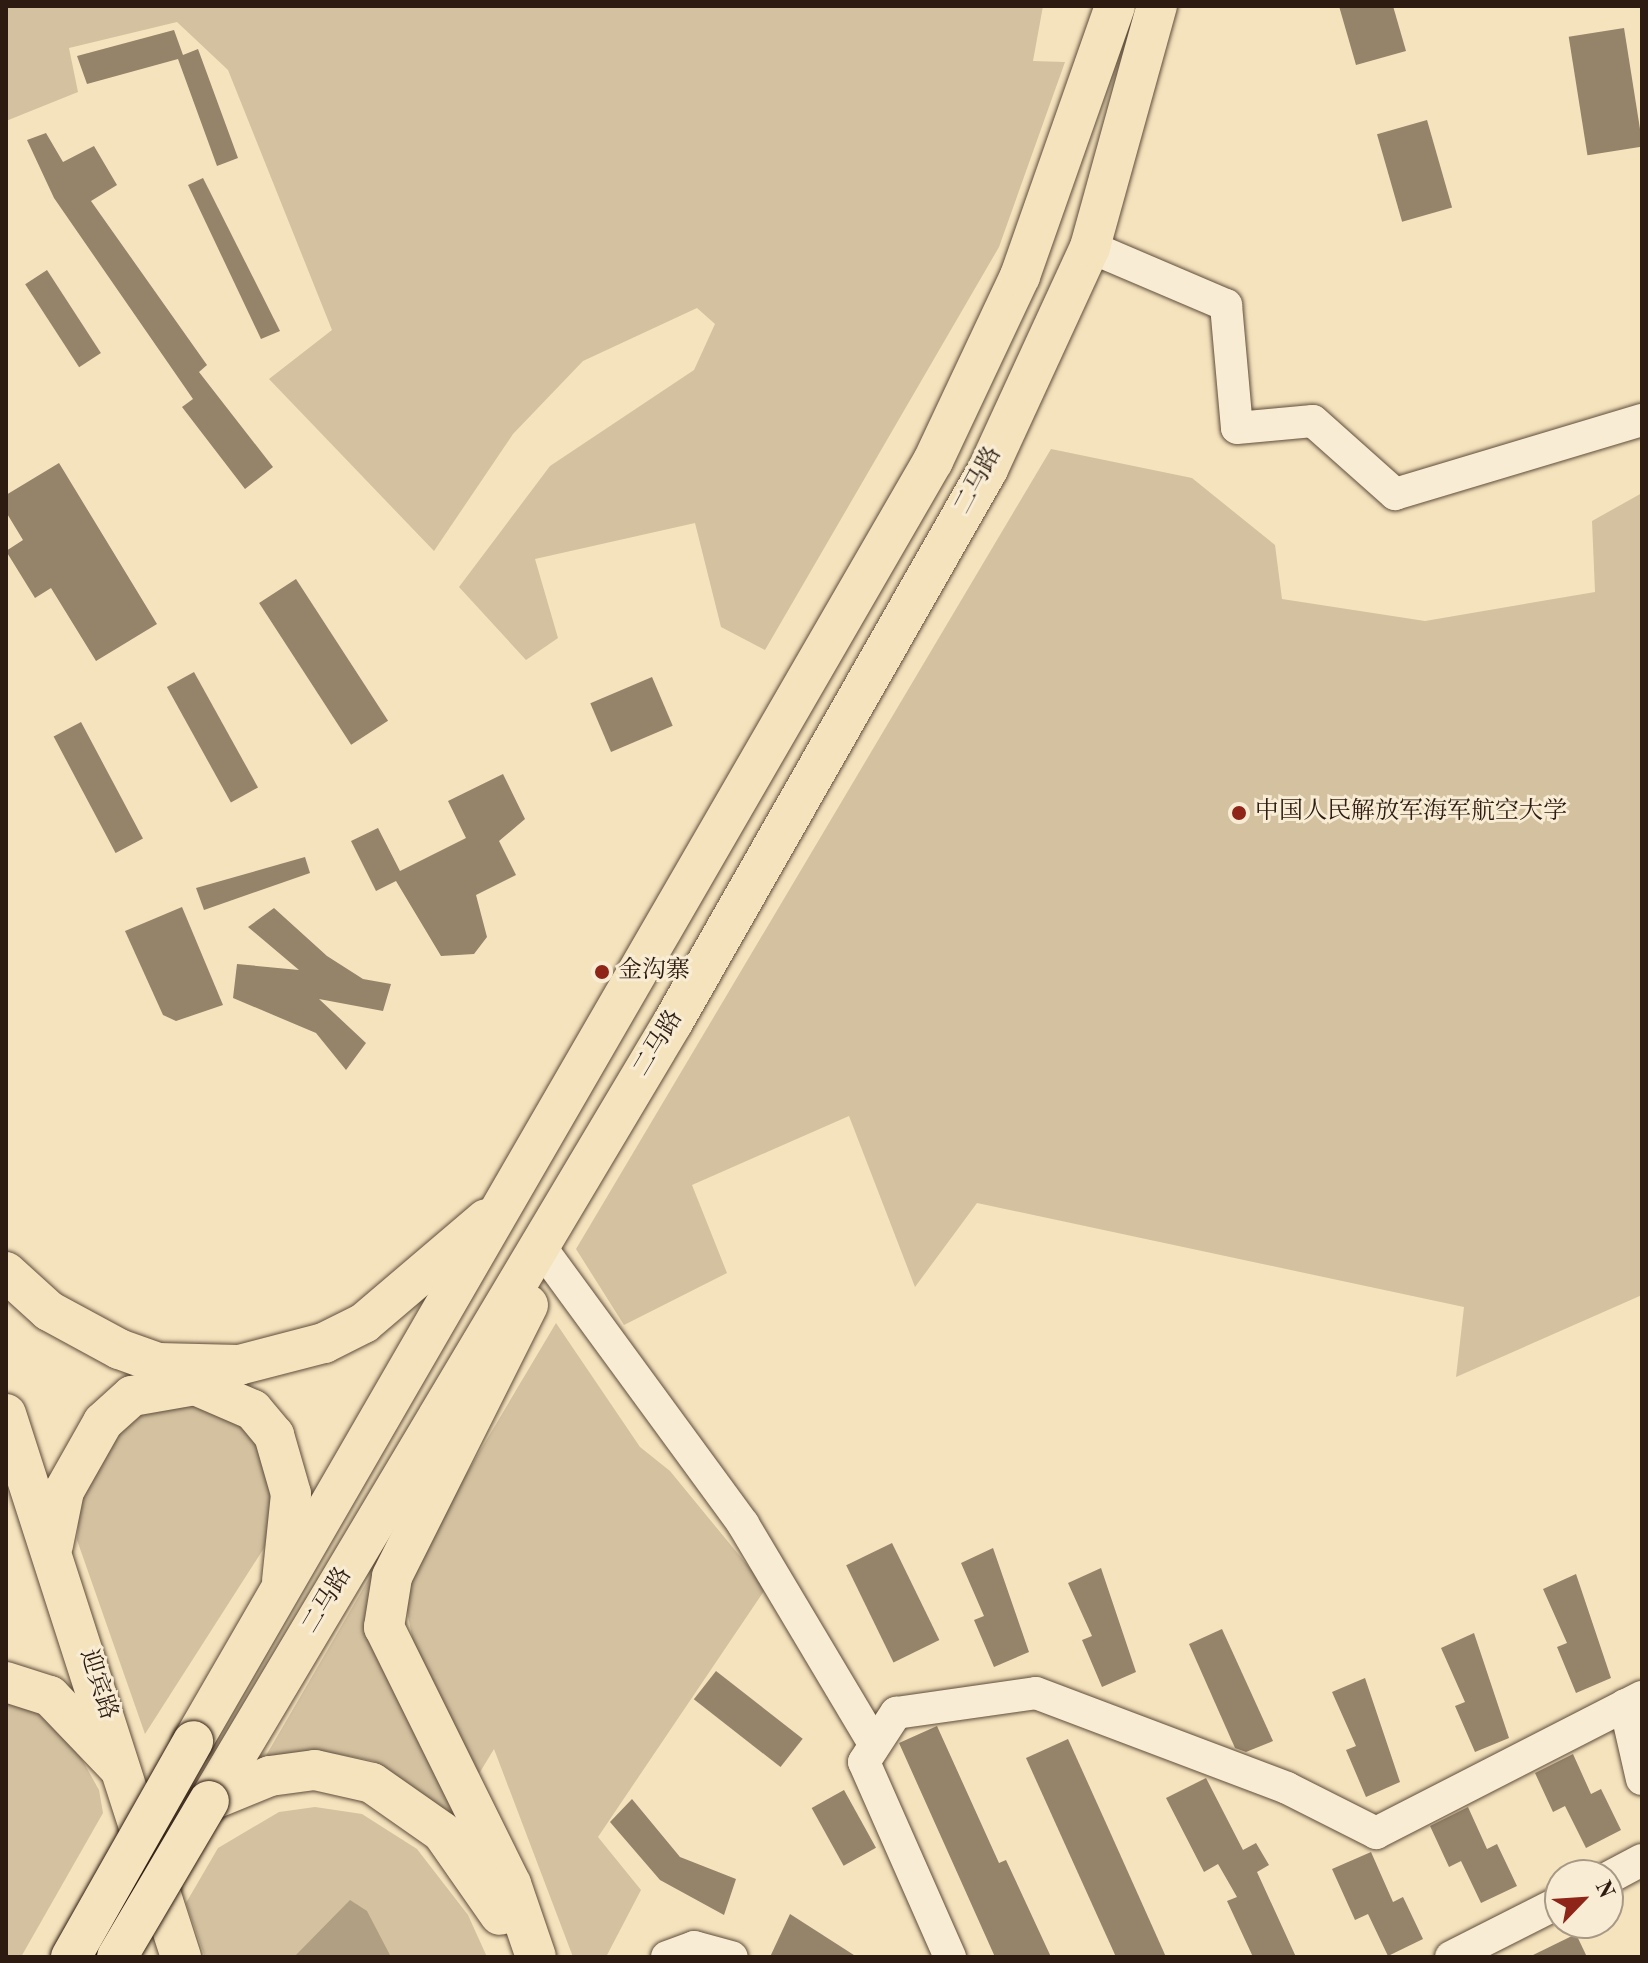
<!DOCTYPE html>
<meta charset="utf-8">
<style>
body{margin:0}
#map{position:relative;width:1648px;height:1963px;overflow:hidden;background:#f5e3bd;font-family:"Old Standard TT","Noto Serif SC",serif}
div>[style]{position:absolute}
.green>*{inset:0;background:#d3c1a0}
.water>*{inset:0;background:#b19f83}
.building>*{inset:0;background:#95836a;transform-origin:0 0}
.roads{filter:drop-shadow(0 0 2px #5f4d3c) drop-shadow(0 0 2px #5f4d3c)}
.minor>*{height:32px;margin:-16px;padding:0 16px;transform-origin:16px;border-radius:16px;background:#f8edd4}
.major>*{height:40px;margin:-20px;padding:0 20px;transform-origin:20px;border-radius:20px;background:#f5e3bd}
.bridges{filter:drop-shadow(0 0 2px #2d1b11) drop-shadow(0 0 2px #2d1b11)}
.major-bridge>*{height:40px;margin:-20px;padding:0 20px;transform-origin:20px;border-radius:20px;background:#f5e3bd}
.dots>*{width:22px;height:22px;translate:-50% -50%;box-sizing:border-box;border:4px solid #f8edd4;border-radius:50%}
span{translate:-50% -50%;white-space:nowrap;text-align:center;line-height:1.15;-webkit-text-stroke:6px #f8edd4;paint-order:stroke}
.street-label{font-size:24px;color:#2d1b11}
.poi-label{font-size:24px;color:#2d1b11}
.left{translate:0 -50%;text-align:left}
.frame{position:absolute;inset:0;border:8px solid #2d1b11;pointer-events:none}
.north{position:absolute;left:1544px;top:1859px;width:80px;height:80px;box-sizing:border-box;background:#f8edd4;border:2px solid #a79986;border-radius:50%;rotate:65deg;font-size:22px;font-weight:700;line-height:32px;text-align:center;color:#2d1b11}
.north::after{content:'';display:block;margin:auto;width:28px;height:36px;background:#8f2418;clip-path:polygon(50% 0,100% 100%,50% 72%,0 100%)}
</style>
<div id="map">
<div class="green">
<div style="clip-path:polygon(6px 6px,1043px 6px,1033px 61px,1065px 62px,999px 247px,765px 650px,721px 627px,695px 523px,535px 559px,558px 638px,526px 660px,459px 587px,550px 466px,694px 370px,715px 324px,697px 308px,583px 361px,513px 434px,434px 551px,269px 379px,332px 330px,228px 70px,177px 22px,69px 48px,78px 92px,6px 121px)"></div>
<div style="clip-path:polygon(1051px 449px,1192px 478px,1275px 545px,1282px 599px,1425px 621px,1595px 592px,1592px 521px,1642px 493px,1642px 1295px,1456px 1377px,1464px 1307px,977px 1203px,915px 1287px,849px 1116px,692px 1185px,727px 1273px,624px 1325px,576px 1249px)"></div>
<div style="clip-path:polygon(556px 1323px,640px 1447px,670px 1471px,766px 1588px,598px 1837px,641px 1890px,606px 1957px,573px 1957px,494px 1749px,474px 1782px,416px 1656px,405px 1601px,420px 1552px)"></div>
<div style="clip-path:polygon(167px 1401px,226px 1412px,265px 1449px,277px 1503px,264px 1548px,145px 1734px,77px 1540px,79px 1511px,83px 1477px,118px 1426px)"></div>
<div style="clip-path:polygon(374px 1570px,491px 1866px,432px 1803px,374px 1761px,337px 1754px,264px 1759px)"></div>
<div style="clip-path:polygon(6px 1702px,27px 1704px,74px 1745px,99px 1790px,103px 1813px,21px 1957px,6px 1957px)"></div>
<div style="clip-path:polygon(315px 1807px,362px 1814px,417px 1849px,468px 1915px,487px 1957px,205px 1957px,186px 1903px,218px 1848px,279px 1812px)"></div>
</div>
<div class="water">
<div style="clip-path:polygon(350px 1900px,367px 1911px,391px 1957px,294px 1957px)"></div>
</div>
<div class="building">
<div style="clip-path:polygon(1339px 6px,1393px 6px,1406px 51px,1356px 65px)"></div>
<div style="left:1624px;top:28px;width:120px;height:56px;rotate:81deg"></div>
<div style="clip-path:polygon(174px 30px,183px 55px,198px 49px,238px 158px,217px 166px,178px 59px,87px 84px,77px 56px)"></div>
<div style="left:1427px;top:120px;width:91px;height:52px;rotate:74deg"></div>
<div style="clip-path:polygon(46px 133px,63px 162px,94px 146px,117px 185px,91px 201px,207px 365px,199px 372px,273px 467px,245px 489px,182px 407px,193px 399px,54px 198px,27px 140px)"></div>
<div style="clip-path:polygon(203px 178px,280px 331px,261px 339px,188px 185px)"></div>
<div style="left:47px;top:270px;width:99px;height:26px;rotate:57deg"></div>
<div style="clip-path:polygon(59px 463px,157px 624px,96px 661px,51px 588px,35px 598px,6px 551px,23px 540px,6px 512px,6px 495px)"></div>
<div style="left:296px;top:579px;width:169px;height:44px;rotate:57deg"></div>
<div style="left:194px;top:672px;width:132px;height:31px;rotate:61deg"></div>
<div style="left:652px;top:677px;width:53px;height:67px;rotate:67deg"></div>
<div style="left:81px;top:722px;width:132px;height:31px;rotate:62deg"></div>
<div style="clip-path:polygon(503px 774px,525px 819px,499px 841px,516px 875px,476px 895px,487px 937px,474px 954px,441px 956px,396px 881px,376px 891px,351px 841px,378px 828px,400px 871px,466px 838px,448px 801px)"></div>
<div style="clip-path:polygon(305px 857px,310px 873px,204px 910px,196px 888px)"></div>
<div style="clip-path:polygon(182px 907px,223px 1005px,176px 1021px,163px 1015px,125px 931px)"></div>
<div style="clip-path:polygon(274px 908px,327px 956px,363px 979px,391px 984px,383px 1011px,319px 999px,366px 1043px,346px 1070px,316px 1033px,233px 998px,237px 964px,299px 970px,248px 927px)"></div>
<div style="left:892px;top:1543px;width:108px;height:51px;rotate:64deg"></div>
<div style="clip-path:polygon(993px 1548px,1029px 1652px,994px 1667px,974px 1620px,984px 1616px,961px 1563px)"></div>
<div style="clip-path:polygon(1101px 1568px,1136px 1672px,1102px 1687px,1082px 1640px,1092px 1636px,1068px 1583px)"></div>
<div style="clip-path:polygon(1576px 1574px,1611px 1678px,1576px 1693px,1557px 1647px,1567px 1643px,1543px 1589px)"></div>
<div style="clip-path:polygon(1222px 1629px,1273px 1741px,1246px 1752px,1235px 1748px,1189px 1644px)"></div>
<div style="clip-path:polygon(1474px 1633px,1509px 1738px,1475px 1752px,1455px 1706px,1465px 1702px,1441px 1648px)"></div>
<div style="left:716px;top:1671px;width:110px;height:36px;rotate:38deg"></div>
<div style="clip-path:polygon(1365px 1678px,1400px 1782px,1366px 1797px,1346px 1750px,1356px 1746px,1332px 1692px)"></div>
<div style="clip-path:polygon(937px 1726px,999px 1863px,1006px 1860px,1051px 1957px,995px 1957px,899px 1743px)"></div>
<div style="clip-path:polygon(1068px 1739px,1110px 1832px,1166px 1957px,1116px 1957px,1068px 1851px,1026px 1758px)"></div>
<div style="clip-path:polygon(1573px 1754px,1591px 1794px,1601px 1789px,1621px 1830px,1586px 1848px,1565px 1806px,1553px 1812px,1535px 1773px)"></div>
<div style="clip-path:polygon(1206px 1778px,1243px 1850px,1256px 1843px,1269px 1865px,1257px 1872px,1296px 1957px,1253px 1957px,1227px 1901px,1237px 1897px,1218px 1864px,1204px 1872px,1166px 1798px)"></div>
<div style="left:844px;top:1790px;width:66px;height:37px;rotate:61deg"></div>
<div style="clip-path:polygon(632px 1799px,680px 1857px,736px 1879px,724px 1915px,660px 1880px,610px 1822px)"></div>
<div style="clip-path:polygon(1468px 1807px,1487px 1849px,1497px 1844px,1517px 1886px,1481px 1903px,1461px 1861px,1449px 1867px,1430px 1826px)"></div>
<div style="clip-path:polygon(1371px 1852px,1393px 1902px,1403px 1897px,1423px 1939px,1388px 1956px,1368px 1914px,1355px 1920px,1332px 1869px)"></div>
<div style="clip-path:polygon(790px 1914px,857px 1957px,770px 1957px)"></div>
<div style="clip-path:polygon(1576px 1934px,1587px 1957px,1529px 1957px)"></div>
</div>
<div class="roads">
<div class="minor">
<div style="left:1090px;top:247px;width:148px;rotate:23.1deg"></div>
<div style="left:1226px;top:305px;width:123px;rotate:84.9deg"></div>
<div style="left:1237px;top:428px;width:76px;rotate:-5.3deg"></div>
<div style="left:1313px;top:421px;width:110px;rotate:41.7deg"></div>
<div style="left:1395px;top:494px;width:258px;rotate:-16.7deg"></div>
<div style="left:539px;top:1245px;width:346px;rotate:53.8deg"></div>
<div style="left:743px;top:1524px;width:254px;rotate:59.2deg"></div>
<div style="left:1625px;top:1705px;width:76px;rotate:77.1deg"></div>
<div style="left:1608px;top:1878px;width:38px;rotate:-28deg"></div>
<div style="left:667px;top:1957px;width:29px;rotate:-20deg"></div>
<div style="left:694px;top:1947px;width:39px;rotate:15deg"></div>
<div style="left:950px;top:1957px;width:213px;rotate:-113.8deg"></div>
<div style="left:864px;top:1762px;width:59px;rotate:-56.9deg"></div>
<div style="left:896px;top:1713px;width:141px;rotate:-8.1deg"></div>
<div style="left:1036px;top:1693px;width:268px;rotate:20.7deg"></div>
<div style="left:1287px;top:1788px;width:100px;rotate:26.8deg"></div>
<div style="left:1376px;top:1833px;width:299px;rotate:-27.1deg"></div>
<div style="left:1451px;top:1957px;width:122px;rotate:-26.8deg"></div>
</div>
<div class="major">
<div style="left:6px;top:1272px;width:58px;rotate:42.2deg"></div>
<div style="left:49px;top:1311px;width:80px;rotate:28.5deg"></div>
<div style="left:119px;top:1349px;width:41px;rotate:19.7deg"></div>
<div style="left:158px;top:1363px;width:81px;rotate:1.4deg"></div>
<div style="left:239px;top:1365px;width:88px;rotate:-14.5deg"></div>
<div style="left:324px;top:1343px;width:45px;rotate:-26.6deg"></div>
<div style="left:364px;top:1323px;width:160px;rotate:-40.4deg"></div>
<div style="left:528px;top:1305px;width:304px;rotate:116.6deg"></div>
<div style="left:392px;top:1577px;width:51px;rotate:99.1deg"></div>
<div style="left:384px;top:1627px;width:287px;rotate:63.7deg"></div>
<div style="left:511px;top:1884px;width:77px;rotate:71.1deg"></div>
<div style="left:6px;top:1414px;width:571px;rotate:72.14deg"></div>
<div style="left:53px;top:1545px;width:55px;rotate:-78.5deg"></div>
<div style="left:64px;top:1491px;width:79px;rotate:-60.5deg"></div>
<div style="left:103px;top:1422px;width:39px;rotate:-42deg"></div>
<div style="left:132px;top:1396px;width:64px;rotate:-9.9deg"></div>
<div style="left:195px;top:1385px;width:63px;rotate:23.3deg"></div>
<div style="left:253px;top:1410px;width:33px;rotate:50deg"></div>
<div style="left:274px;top:1435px;width:61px;rotate:73.9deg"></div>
<div style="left:291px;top:1494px;width:87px;rotate:95.9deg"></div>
<div style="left:6px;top:1682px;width:46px;rotate:17.7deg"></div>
<div style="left:50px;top:1696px;width:101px;rotate:46.2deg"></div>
<div style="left:193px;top:1741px;width:1479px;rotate:-59.97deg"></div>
<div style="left:933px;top:461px;width:204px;rotate:-64.8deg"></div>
<div style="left:1020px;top:276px;width:286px;rotate:-70.6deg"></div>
<div style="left:209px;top:1801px;width:907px;rotate:-59.22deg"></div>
<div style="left:673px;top:1022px;width:636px;rotate:-60.33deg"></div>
<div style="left:988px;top:469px;width:244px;rotate:-65.3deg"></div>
<div style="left:1090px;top:247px;width:250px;rotate:-74.5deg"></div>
<div style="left:209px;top:1801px;width:66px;rotate:-22.3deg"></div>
<div style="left:270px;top:1776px;width:45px;rotate:-7.6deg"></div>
<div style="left:315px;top:1770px;width:58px;rotate:12.8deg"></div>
<div style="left:372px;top:1783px;width:85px;rotate:35deg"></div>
<div style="left:442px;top:1832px;width:101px;rotate:55.1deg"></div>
</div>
</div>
<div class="bridges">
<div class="major-bridge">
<div style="left:71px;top:1957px;width:248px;rotate:-60.5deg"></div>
<div style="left:117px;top:1957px;width:181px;rotate:-59.5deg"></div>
</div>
</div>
<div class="dots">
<div style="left:1239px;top:813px;background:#8f2418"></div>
<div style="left:602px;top:972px;background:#8f2418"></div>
</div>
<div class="street-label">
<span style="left:979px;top:481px;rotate:-62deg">二马路</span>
<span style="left:659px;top:1044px;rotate:-59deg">二马路</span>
<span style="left:328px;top:1601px;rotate:-59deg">二马路</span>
<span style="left:97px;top:1685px;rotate:72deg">迎宾路</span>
</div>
<div class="poi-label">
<span class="left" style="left:1255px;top:813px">中国人民解放军海军航空大学</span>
<span class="left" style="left:618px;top:972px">金沟寨</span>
</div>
<div class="frame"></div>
<div class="north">N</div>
</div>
